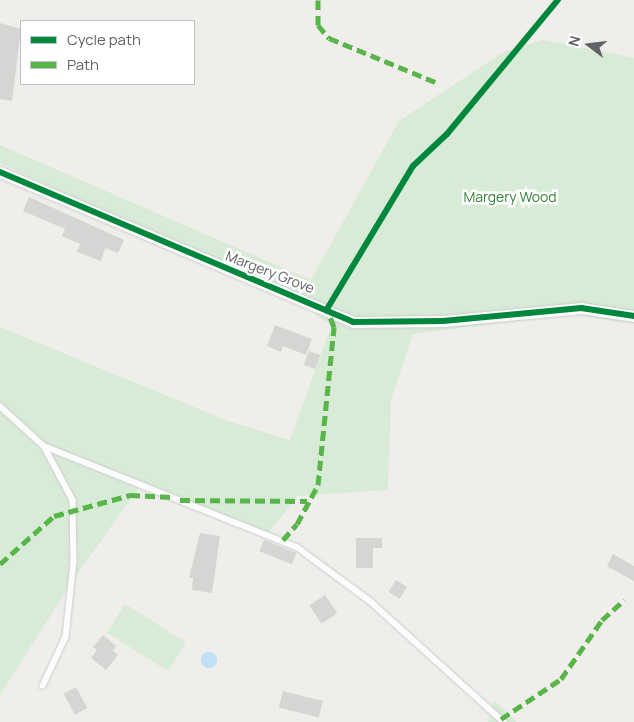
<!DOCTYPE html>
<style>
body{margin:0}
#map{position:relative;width:634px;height:722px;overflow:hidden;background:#efeeea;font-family:Manrope,sans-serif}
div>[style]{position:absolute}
.green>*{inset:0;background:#d8ebd6;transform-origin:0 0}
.water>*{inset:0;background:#bfe0f9}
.round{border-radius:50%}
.building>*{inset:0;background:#d6d5d3;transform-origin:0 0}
.roads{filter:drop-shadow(0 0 1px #cbcccc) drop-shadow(0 0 1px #cbcccc)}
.lane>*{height:5.5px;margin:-2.75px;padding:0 2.75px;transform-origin:2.75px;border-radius:2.75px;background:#fdfcfc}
.street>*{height:11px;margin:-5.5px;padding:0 5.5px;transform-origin:5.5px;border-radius:5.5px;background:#fdfcfc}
.quiet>*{height:5px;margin-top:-2.5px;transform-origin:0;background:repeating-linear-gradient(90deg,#58b549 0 10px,transparent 0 15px)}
.cycleway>*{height:6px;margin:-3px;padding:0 3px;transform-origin:3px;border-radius:3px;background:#00873e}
span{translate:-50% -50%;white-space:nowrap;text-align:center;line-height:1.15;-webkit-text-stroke:5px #fff;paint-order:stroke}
.park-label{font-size:14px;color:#348238}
.street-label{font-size:14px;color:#5f6368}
.legend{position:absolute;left:20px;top:20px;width:175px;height:65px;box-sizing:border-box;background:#fff;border:1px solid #bfc1c3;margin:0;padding:6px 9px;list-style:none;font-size:15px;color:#5f6368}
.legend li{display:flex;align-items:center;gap:10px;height:25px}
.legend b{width:25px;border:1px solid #bfc1c3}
.north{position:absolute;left:564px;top:20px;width:50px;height:50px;-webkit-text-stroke:4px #fff;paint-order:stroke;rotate:285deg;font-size:14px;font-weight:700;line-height:20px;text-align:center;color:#5f6368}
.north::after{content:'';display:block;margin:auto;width:18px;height:22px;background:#5f6368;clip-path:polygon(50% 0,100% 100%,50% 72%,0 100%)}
</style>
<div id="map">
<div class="green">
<div style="clip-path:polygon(543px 40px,634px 58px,634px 324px,570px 314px,413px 334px,391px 400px,388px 490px,298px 496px,268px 533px,143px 482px,75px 577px,0 695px,0 327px,228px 421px,290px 440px,331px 326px,298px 301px,0 163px,0 145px,311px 280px,399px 121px,505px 51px)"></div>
<div style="left:125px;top:604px;width:72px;height:34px;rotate:32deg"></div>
<div style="clip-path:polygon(494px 700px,517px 722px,488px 722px)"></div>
</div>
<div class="water">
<div class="round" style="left:201px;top:652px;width:16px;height:16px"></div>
</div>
<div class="building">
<div style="clip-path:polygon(0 23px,21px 29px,12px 101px,0 99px)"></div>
<div style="clip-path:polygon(29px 197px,124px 240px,118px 253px,105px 248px,101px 261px,77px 252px,80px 244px,62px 236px,65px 229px,23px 211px)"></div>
<div style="clip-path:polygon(275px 325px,312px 339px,306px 355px,283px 346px,281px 352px,267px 346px)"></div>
<div style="left:309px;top:351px;width:12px;height:15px;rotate:20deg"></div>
<div style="clip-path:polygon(200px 533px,220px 536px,212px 593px,192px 590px,193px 578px,189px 578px)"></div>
<div style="clip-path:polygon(356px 538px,382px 538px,382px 548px,373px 548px,373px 568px,356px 568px)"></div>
<div style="left:264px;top:540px;width:35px;height:12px;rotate:22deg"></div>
<div style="clip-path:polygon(613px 554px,634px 566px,634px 581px,607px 566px)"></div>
<div style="left:396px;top:580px;width:13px;height:14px;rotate:32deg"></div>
<div style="left:325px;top:595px;width:22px;height:19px;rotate:56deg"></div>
<div style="clip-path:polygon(103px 635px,116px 646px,113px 651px,118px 655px,106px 670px,91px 658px,97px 650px,93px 647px)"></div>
<div style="left:76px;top:687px;width:24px;height:14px;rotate:62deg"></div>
<div style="left:283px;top:691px;width:41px;height:17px;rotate:14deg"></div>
</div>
<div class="roads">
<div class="lane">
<div style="left:0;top:406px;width:59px;rotate:42.3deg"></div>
<div style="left:44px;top:446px;width:61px;rotate:61.8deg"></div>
<div style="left:73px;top:500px;width:62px;rotate:89.1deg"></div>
<div style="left:74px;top:562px;width:75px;rotate:96.1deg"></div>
<div style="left:66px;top:637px;width:54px;rotate:115.1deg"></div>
<div style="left:44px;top:446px;width:272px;rotate:21.8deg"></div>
<div style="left:297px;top:547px;width:91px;rotate:36.5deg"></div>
<div style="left:370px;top:601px;width:181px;rotate:42.1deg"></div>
</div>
<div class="street">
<div style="left:0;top:172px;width:384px;rotate:23deg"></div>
<div style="left:353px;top:322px;width:90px;rotate:-0.6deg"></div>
<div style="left:443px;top:321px;width:139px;rotate:-5.4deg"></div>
<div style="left:581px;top:308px;width:54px;rotate:8.6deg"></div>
</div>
</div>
<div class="quiet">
<div style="left:318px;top:0;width:25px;rotate:90deg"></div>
<div style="left:318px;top:25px;width:17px;rotate:50deg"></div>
<div style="left:329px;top:38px;width:115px;rotate:22.5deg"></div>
<div style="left:180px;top:500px;width:127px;rotate:0.5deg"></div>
<div style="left:283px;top:540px;width:21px;rotate:-49deg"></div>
<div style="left:297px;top:524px;width:44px;rotate:-61.7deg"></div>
<div style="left:318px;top:485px;width:159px;rotate:-84.2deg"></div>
<div style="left:334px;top:327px;width:17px;rotate:-111deg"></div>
<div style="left:0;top:564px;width:72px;rotate:-41.6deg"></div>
<div style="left:54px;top:516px;width:79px;rotate:-15.4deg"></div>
<div style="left:130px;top:495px;width:43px;rotate:2.7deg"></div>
<div style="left:501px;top:719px;width:72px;rotate:-33.7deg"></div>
<div style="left:561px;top:679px;width:72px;rotate:-55.2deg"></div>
<div style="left:602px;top:620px;width:30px;rotate:-42deg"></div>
</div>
<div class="cycleway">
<div style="left:0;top:172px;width:384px;rotate:23deg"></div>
<div style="left:353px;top:322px;width:90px;rotate:-0.6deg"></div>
<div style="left:443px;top:321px;width:139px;rotate:-5.4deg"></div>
<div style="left:581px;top:308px;width:54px;rotate:8.6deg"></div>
<div style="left:327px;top:309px;width:167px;rotate:-59deg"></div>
<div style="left:413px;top:166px;width:47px;rotate:-43.3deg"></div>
<div style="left:447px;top:134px;width:174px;rotate:-50.4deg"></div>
</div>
<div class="park-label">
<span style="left:510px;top:197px">Margery Wood</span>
</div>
<div class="street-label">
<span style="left:270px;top:272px;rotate:21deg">Margery Grove</span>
</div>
<ul class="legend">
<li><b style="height:6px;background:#00873e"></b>Cycle path</li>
<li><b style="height:6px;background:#58b549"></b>Path</li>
</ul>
<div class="north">N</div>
</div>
